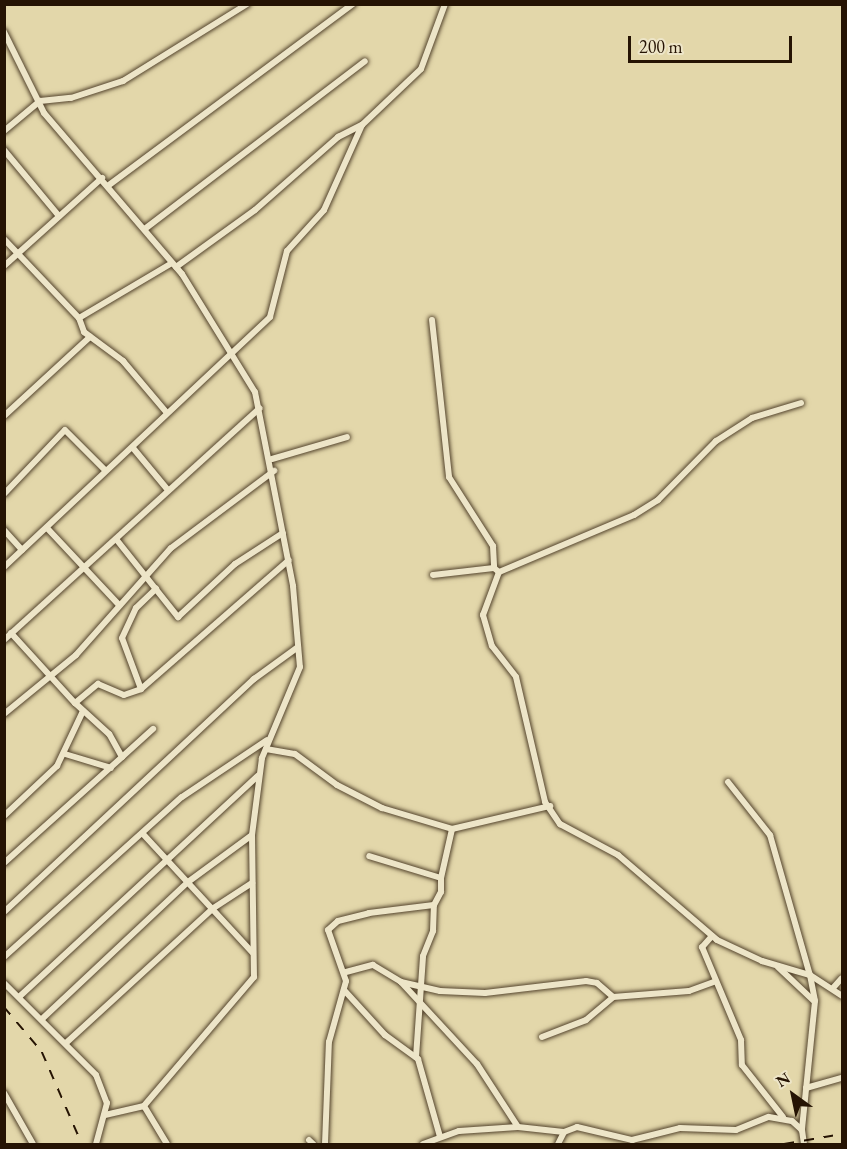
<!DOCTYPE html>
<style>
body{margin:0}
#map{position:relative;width:847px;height:1149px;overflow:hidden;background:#e3d7aa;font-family:"EB Garamond",serif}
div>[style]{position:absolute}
.roads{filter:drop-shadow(0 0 2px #54442d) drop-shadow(0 0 2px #54442d)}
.minor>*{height:6px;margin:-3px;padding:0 3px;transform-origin:3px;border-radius:3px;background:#ede5c8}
.rail>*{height:1.5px;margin-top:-0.75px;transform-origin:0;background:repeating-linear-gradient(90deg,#251303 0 10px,transparent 0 20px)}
span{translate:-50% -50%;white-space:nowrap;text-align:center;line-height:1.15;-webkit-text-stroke:5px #ede5c8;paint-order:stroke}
.frame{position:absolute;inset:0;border:6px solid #251303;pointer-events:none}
.north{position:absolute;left:763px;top:1065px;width:60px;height:60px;-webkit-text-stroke:4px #ede5c8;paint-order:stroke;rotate:327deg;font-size:16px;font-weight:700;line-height:24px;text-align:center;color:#251303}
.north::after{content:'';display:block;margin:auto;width:21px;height:27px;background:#251303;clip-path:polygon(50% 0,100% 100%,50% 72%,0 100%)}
.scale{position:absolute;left:628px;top:36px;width:164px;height:27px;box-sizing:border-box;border:3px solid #251303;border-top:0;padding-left:8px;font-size:18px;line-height:21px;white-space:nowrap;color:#251303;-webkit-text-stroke:4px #ede5c8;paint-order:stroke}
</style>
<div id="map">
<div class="roads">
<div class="minor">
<div style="left:4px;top:32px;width:90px;rotate:63.7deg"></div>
<div style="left:44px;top:113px;width:212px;rotate:49.4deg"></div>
<div style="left:182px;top:274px;width:139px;rotate:58.3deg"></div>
<div style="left:255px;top:392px;width:198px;rotate:78.9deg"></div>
<div style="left:293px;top:586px;width:81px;rotate:85.1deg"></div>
<div style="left:300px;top:667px;width:99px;rotate:112.7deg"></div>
<div style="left:262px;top:758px;width:78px;rotate:97.4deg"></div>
<div style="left:252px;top:835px;width:142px;rotate:89.2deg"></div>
<div style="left:254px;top:977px;width:170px;rotate:130.5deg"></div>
<div style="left:144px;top:1106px;width:40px;rotate:167deg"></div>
<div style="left:4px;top:131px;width:47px;rotate:-39.8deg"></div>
<div style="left:40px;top:101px;width:31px;rotate:-6deg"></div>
<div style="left:71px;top:98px;width:55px;rotate:-18.1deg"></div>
<div style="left:123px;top:81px;width:146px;rotate:-31.8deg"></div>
<div style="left:4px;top:150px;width:86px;rotate:50.2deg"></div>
<div style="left:109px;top:185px;width:304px;rotate:-36.6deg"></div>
<div style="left:146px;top:228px;width:275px;rotate:-37.3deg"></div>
<div style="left:4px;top:239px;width:109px;rotate:46.5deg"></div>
<div style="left:79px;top:318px;width:15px;rotate:70deg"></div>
<div style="left:84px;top:332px;width:49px;rotate:36.6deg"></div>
<div style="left:123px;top:361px;width:68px;rotate:49.8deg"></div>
<div style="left:4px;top:266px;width:132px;rotate:-41.9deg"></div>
<div style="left:176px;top:267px;width:97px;rotate:-35.8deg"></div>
<div style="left:255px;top:210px;width:111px;rotate:-41.3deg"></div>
<div style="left:338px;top:137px;width:27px;rotate:-27deg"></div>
<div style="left:79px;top:318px;width:108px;rotate:-30.6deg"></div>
<div style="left:432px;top:320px;width:158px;rotate:83.8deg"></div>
<div style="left:449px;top:477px;width:82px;rotate:57.5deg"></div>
<div style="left:493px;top:546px;width:22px;rotate:87deg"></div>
<div style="left:494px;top:568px;width:6px;rotate:39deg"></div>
<div style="left:801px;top:403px;width:51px;rotate:163deg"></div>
<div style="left:752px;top:418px;width:43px;rotate:147.4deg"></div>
<div style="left:716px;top:441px;width:83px;rotate:134.5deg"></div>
<div style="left:658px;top:500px;width:28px;rotate:148deg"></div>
<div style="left:634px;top:515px;width:147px;rotate:157.1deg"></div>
<div style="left:499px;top:572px;width:46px;rotate:110.4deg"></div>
<div style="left:483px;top:615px;width:32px;rotate:74deg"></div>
<div style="left:492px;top:646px;width:39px;rotate:52deg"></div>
<div style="left:516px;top:677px;width:128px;rotate:76.9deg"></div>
<div style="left:545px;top:802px;width:27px;rotate:56deg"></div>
<div style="left:560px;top:824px;width:66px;rotate:28.1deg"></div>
<div style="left:618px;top:855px;width:130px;rotate:40.6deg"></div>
<div style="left:717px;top:940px;width:50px;rotate:25deg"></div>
<div style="left:762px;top:961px;width:50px;rotate:16.3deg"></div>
<div style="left:810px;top:975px;width:26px;rotate:79deg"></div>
<div style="left:815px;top:1001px;width:130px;rotate:95.8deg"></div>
<div style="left:4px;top:416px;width:117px;rotate:-42.6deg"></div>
<div style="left:133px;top:448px;width:53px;rotate:50.3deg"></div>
<div style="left:272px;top:459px;width:78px;rotate:-16.3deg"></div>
<div style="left:4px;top:494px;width:88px;rotate:-46.4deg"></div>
<div style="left:65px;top:430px;width:57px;rotate:45deg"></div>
<div style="left:47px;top:528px;width:105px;rotate:46.9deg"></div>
<div style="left:4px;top:530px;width:27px;rotate:48deg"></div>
<div style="left:116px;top:539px;width:100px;rotate:51.5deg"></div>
<div style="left:178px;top:617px;width:78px;rotate:-42.9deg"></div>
<div style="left:235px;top:564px;width:57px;rotate:-32.9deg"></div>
<div style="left:4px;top:567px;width:365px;rotate:-43.2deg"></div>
<div style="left:270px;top:317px;width:68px;rotate:-75.6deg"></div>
<div style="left:287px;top:251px;width:55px;rotate:-47.9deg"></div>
<div style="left:324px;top:210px;width:93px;rotate:-65.9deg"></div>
<div style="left:362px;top:125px;width:81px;rotate:-43.5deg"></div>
<div style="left:421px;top:69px;width:69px;rotate:-69.7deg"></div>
<div style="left:433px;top:575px;width:61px;rotate:-6.5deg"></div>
<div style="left:11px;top:633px;width:95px;rotate:47.6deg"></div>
<div style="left:4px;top:640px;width:345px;rotate:-42.2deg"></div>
<div style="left:141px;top:689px;width:54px;rotate:-110.4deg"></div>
<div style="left:122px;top:638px;width:33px;rotate:-65deg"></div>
<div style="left:136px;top:608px;width:28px;rotate:-44deg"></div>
<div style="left:4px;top:714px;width:93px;rotate:-39.3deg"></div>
<div style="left:76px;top:655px;width:143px;rotate:-48.4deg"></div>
<div style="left:171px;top:548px;width:129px;rotate:-36.8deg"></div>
<div style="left:266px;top:749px;width:29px;rotate:10deg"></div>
<div style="left:295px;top:754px;width:52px;rotate:36.4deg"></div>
<div style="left:337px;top:785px;width:51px;rotate:27.1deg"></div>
<div style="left:382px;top:808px;width:73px;rotate:16.7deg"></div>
<div style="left:65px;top:754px;width:48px;rotate:16.9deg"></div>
<div style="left:122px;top:757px;width:42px;rotate:-42.1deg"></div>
<div style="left:728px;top:782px;width:68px;rotate:51.6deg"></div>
<div style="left:770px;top:835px;width:146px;rotate:74.1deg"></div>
<div style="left:810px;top:975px;width:38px;rotate:33deg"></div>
<div style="left:4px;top:816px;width:73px;rotate:-43.3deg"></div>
<div style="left:57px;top:766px;width:61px;rotate:-64.7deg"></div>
<div style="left:143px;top:834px;width:162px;rotate:47.3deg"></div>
<div style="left:4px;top:863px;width:159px;rotate:-41.9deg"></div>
<div style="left:122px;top:757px;width:26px;rotate:-119deg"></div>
<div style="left:109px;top:734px;width:46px;rotate:-137.6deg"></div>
<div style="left:75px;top:703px;width:30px;rotate:-40deg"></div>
<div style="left:98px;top:684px;width:28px;rotate:23deg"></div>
<div style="left:124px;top:695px;width:18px;rotate:-19deg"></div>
<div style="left:141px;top:689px;width:196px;rotate:-41.1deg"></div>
<div style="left:441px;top:878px;width:50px;rotate:-77.3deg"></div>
<div style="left:452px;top:829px;width:101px;rotate:-13.2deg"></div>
<div style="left:4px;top:912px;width:342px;rotate:-43deg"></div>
<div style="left:254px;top:679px;width:54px;rotate:-36deg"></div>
<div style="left:712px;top:936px;width:15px;rotate:132deg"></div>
<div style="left:702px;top:947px;width:101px;rotate:67.2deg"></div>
<div style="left:741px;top:1040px;width:25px;rotate:88deg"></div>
<div style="left:742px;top:1065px;width:66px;rotate:51.7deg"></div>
<div style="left:4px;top:957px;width:239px;rotate:-42deg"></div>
<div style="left:182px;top:797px;width:102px;rotate:-33.8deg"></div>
<div style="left:778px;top:967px;width:50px;rotate:43.4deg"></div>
<div style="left:346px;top:972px;width:28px;rotate:-15deg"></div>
<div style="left:373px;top:965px;width:33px;rotate:31deg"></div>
<div style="left:401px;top:982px;width:112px;rotate:47.2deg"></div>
<div style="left:477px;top:1064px;width:75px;rotate:56.9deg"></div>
<div style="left:401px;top:982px;width:40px;rotate:13deg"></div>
<div style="left:440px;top:991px;width:45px;rotate:2.5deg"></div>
<div style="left:485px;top:993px;width:102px;rotate:-6.8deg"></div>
<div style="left:586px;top:981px;width:11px;rotate:10deg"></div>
<div style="left:597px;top:983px;width:21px;rotate:41deg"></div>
<div style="left:613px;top:997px;width:76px;rotate:-4.5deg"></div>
<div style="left:689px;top:991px;width:27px;rotate:-20deg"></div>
<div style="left:4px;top:983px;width:130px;rotate:45deg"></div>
<div style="left:96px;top:1075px;width:30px;rotate:69deg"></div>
<div style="left:107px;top:1103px;width:42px;rotate:105deg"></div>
<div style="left:833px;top:988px;width:13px;rotate:-48deg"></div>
<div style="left:344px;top:990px;width:61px;rotate:47.7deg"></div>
<div style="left:385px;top:1035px;width:41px;rotate:36deg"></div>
<div style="left:418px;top:1059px;width:81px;rotate:74.2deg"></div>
<div style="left:19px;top:997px;width:326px;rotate:-42.8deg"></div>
<div style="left:42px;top:1019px;width:200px;rotate:-43.2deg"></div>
<div style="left:188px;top:882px;width:79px;rotate:-36.3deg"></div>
<div style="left:542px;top:1037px;width:47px;rotate:-21.1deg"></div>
<div style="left:586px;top:1020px;width:35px;rotate:-40deg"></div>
<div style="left:66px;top:1043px;width:198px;rotate:-42.5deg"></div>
<div style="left:212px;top:909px;width:48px;rotate:-33deg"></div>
<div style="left:416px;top:1057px;width:101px;rotate:-86deg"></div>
<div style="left:423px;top:956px;width:27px;rotate:-68deg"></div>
<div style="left:433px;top:931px;width:26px;rotate:-88deg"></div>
<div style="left:806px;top:1088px;width:37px;rotate:-16deg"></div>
<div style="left:4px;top:1093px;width:59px;rotate:60.4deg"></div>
<div style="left:144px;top:1106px;width:44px;rotate:58.8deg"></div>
<div style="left:309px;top:1140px;width:6px;rotate:45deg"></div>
<div style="left:325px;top:1144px;width:102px;rotate:-87.8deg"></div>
<div style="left:329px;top:1042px;width:63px;rotate:-74.4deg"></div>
<div style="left:346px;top:981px;width:54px;rotate:-109.4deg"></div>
<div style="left:328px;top:930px;width:13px;rotate:-42deg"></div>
<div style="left:338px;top:921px;width:32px;rotate:-14deg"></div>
<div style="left:369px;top:913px;width:65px;rotate:-7deg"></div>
<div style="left:434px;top:905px;width:15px;rotate:-62deg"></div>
<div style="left:441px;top:892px;width:14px;rotate:-90deg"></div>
<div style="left:441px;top:878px;width:75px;rotate:-163deg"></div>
<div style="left:423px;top:1144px;width:38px;rotate:-20deg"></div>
<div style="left:459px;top:1131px;width:59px;rotate:-3.9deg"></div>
<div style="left:518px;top:1127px;width:46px;rotate:6.2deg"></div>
<div style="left:558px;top:1144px;width:13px;rotate:-63deg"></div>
<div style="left:564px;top:1132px;width:14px;rotate:-21deg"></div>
<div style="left:577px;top:1127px;width:57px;rotate:13.3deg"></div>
<div style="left:632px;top:1140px;width:49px;rotate:-14deg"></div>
<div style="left:680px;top:1128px;width:56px;rotate:2deg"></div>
<div style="left:736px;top:1130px;width:35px;rotate:-22deg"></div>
<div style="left:769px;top:1117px;width:23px;rotate:10deg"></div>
<div style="left:792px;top:1121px;width:13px;rotate:42deg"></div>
<div style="left:802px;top:1130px;width:14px;rotate:82deg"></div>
</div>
</div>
<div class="rail">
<div style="left:4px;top:1007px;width:59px;rotate:49.8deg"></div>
<div style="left:42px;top:1052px;width:100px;rotate:66.5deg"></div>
<div style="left:784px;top:1144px;width:59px;rotate:-9.8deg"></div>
</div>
<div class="frame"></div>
<div class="north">N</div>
<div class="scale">200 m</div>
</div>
